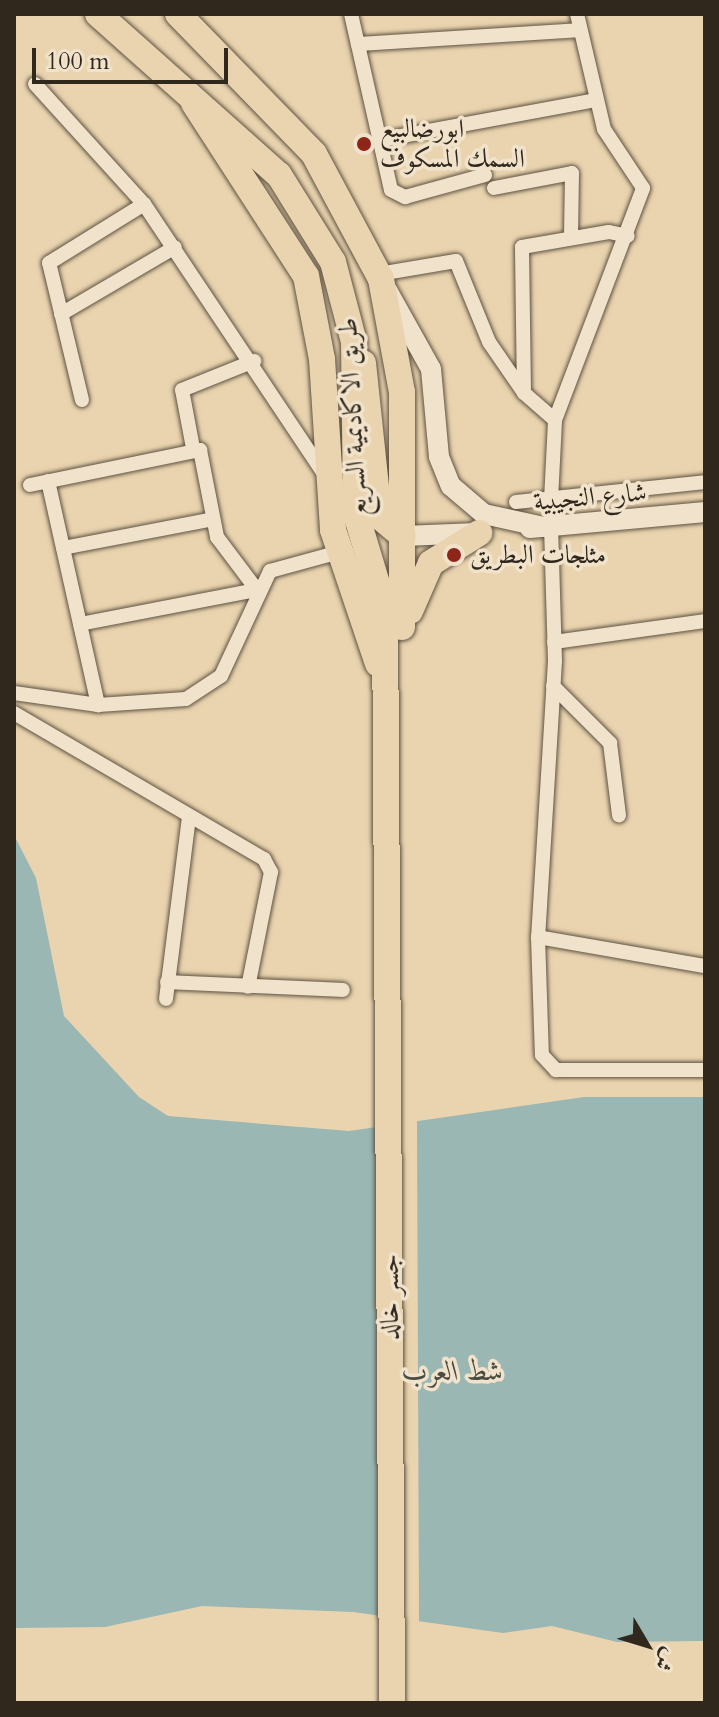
<!DOCTYPE html>
<meta charset="utf-8">
<style>
body{margin:0}
#map{position:relative;width:719px;height:1717px;overflow:hidden;background:#ead4af;font-family:Cardo,Amiri,serif}
div>[style]{position:absolute}
.water>*{inset:0;background:#9ab7b3}
.pier>*{inset:0;background:#ead4af}
.roads{filter:drop-shadow(0 0 2px #5e5242) drop-shadow(0 0 2px #5e5242)}
.street>*{height:14px;margin:-7px;padding:0 7px;transform-origin:7px;border-radius:7px;background:#f1e3cb}
.secondary>*{height:20px;margin:-10px;padding:0 10px;transform-origin:10px;border-radius:10px;background:#f1e3cb}
.highway>*{height:26px;margin:-13px;padding:0 13px;transform-origin:13px;border-radius:13px;background:#ead4af}
.dots>*{width:22px;height:22px;translate:-50% -50%;box-sizing:border-box;border:4px solid #f1e3cb;border-radius:50%}
span{translate:-50% -50%;white-space:nowrap;text-align:center;line-height:1.15;-webkit-text-stroke:7px #f1e3cb;paint-order:stroke}
.poi-label{font-size:26px;color:#30271d}
.left{translate:0 -50%;text-align:left}
.street-label{font-size:26px;color:#30271d}
.water-label{font-size:28px;color:#4a4b42;font-style:italic}
.frame{position:absolute;inset:0;border:16px solid #30271d;pointer-events:none}
.north{position:absolute;left:607px;top:1605px;width:80px;height:80px;-webkit-text-stroke:6px #f1e3cb;paint-order:stroke;rotate:128deg;font-size:22px;font-weight:700;line-height:32px;text-align:center;color:#30271d}
.north::after{content:'';display:block;margin:auto;width:28px;height:36px;background:#30271d;clip-path:polygon(50% 0,100% 100%,50% 72%,0 100%)}
.scale{position:absolute;left:32px;top:48px;width:196px;height:36px;box-sizing:border-box;border:4px solid #30271d;border-top:0;padding-left:10px;font-size:24px;line-height:28px;white-space:nowrap;color:#30271d;-webkit-text-stroke:6px #f1e3cb;paint-order:stroke}
</style>
<div id="map">
<div class="water">
<div style="clip-path:polygon(14px 835px,36px 878px,64px 1016px,139px 1097px,168px 1116px,349px 1131px,584px 1097px,705px 1097px,705px 1641px,617px 1642px,552px 1626px,503px 1633px,353px 1612px,202px 1606px,105px 1627px,14px 1628px)"></div>
</div>
<div class="pier">
<div style="clip-path:polygon(417px 1118px,419px 1625px,380px 1619px,401px 1122px)"></div>
</div>
<div class="roads">
<div class="street">
<div style="left:351px;top:14px;width:180px;rotate:77.2deg"></div>
<div style="left:391px;top:190px;width:16px;rotate:27deg"></div>
<div style="left:405px;top:197px;width:83px;rotate:-15.4deg"></div>
<div style="left:358px;top:44px;width:221px;rotate:-3.6deg"></div>
<div style="left:35px;top:84px;width:162px;rotate:47.8deg"></div>
<div style="left:144px;top:204px;width:329px;rotate:56.3deg"></div>
<div style="left:380px;top:140px;width:219px;rotate:-10.5deg"></div>
<div style="left:494px;top:188px;width:79px;rotate:-10.9deg"></div>
<div style="left:572px;top:173px;width:63px;rotate:90.9deg"></div>
<div style="left:379px;top:274px;width:78px;rotate:-9.6deg"></div>
<div style="left:456px;top:261px;width:87px;rotate:67.8deg"></div>
<div style="left:489px;top:342px;width:62px;rotate:55.5deg"></div>
<div style="left:524px;top:393px;width:41px;rotate:41.1deg"></div>
<div style="left:61px;top:314px;width:132px;rotate:-30.4deg"></div>
<div style="left:524px;top:393px;width:146px;rotate:-90.8deg"></div>
<div style="left:522px;top:247px;width:88px;rotate:-9.8deg"></div>
<div style="left:609px;top:232px;width:19px;rotate:12deg"></div>
<div style="left:82px;top:400px;width:141px;rotate:-103.5deg"></div>
<div style="left:49px;top:263px;width:112px;rotate:-31.8deg"></div>
<div style="left:193px;top:448px;width:59px;rotate:-100.7deg"></div>
<div style="left:182px;top:390px;width:78px;rotate:-21.9deg"></div>
<div style="left:48px;top:481px;width:230px;rotate:77.4deg"></div>
<div style="left:30px;top:485px;width:174px;rotate:-11.6deg"></div>
<div style="left:200px;top:450px;width:89px;rotate:78.9deg"></div>
<div style="left:217px;top:537px;width:66px;rotate:53deg"></div>
<div style="left:551px;top:500px;width:80px;rotate:-87.1deg"></div>
<div style="left:555px;top:420px;width:248px;rotate:-69.2deg"></div>
<div style="left:643px;top:188px;width:71px;rotate:-123.5deg"></div>
<div style="left:604px;top:129px;width:118px;rotate:-103.2deg"></div>
<div style="left:516px;top:502px;width:190px;rotate:-6deg"></div>
<div style="left:551px;top:526px;width:135px;rotate:88.3deg"></div>
<div style="left:555px;top:661px;width:277px;rotate:93.5deg"></div>
<div style="left:538px;top:937px;width:118px;rotate:88.1deg"></div>
<div style="left:542px;top:1055px;width:21px;rotate:47deg"></div>
<div style="left:556px;top:1070px;width:149px"></div>
<div style="left:63px;top:548px;width:153px;rotate:-10.9deg"></div>
<div style="left:80px;top:624px;width:180px;rotate:-10.9deg"></div>
<div style="left:554px;top:642px;width:152px;rotate:-7.9deg"></div>
<div style="left:553px;top:686px;width:81px;rotate:45deg"></div>
<div style="left:610px;top:743px;width:73px;rotate:82.9deg"></div>
<div style="left:14px;top:693px;width:85px;rotate:8.1deg"></div>
<div style="left:98px;top:705px;width:88px;rotate:-3.9deg"></div>
<div style="left:186px;top:699px;width:42px;rotate:-33.3deg"></div>
<div style="left:221px;top:676px;width:116px;rotate:-65deg"></div>
<div style="left:270px;top:571px;width:72px;rotate:-15.4deg"></div>
<div style="left:14px;top:713px;width:290px;rotate:30.3deg"></div>
<div style="left:264px;top:859px;width:15px;rotate:62deg"></div>
<div style="left:271px;top:872px;width:117px;rotate:101.3deg"></div>
<div style="left:538px;top:937px;width:169px;rotate:9.9deg"></div>
<div style="left:167px;top:982px;width:176px;rotate:2.6deg"></div>
<div style="left:166px;top:999px;width:184px;rotate:-82.8deg"></div>
</div>
<div class="secondary">
<div style="left:387px;top:290px;width:90px;rotate:60.9deg"></div>
<div style="left:431px;top:369px;width:88px;rotate:84.8deg"></div>
<div style="left:439px;top:457px;width:31px;rotate:68deg"></div>
<div style="left:451px;top:486px;width:43px;rotate:40.3deg"></div>
<div style="left:484px;top:514px;width:60px;rotate:12.4deg"></div>
<div style="left:530px;top:528px;width:176px;rotate:-5.2deg"></div>
<div style="left:403px;top:536px;width:75px;rotate:-2.3deg"></div>
</div>
<div class="highway">
<div style="left:98px;top:14px;width:242px;rotate:41.7deg"></div>
<div style="left:279px;top:175px;width:102px;rotate:58.2deg"></div>
<div style="left:333px;top:262px;width:83px;rotate:75.3deg"></div>
<div style="left:354px;top:342px;width:172px;rotate:89.3deg"></div>
<div style="left:356px;top:514px;width:100px;rotate:73.2deg"></div>
<div style="left:385px;top:610px;width:1093px;rotate:89.63deg"></div>
<div style="left:178px;top:14px;width:195px;rotate:45.8deg"></div>
<div style="left:314px;top:154px;width:142px;rotate:61.8deg"></div>
<div style="left:381px;top:279px;width:115px;rotate:79.5deg"></div>
<div style="left:402px;top:392px;width:235px;rotate:90deg"></div>
<div style="left:194px;top:103px;width:206px;rotate:57.1deg"></div>
<div style="left:306px;top:276px;width:85px;rotate:79.1deg"></div>
<div style="left:322px;top:359px;width:171px;rotate:86.3deg"></div>
<div style="left:333px;top:530px;width:141px;rotate:71.4deg"></div>
<div style="left:363px;top:363px;width:154px;rotate:84deg"></div>
<div style="left:379px;top:516px;width:31px;rotate:40deg"></div>
<div style="left:410px;top:611px;width:52px;rotate:-66.4deg"></div>
<div style="left:431px;top:563px;width:57px;rotate:-32deg"></div>
</div>
</div>
<div class="dots">
<div style="left:364px;top:144px;background:#8f2418"></div>
<div style="left:454px;top:555px;background:#8f2418"></div>
</div>
<div class="poi-label">
<span class="left" style="left:380px;top:144px">ابورضالبيع<br>السمك المسكوف</span>
<span class="left" style="left:470px;top:555px">مثلجات البطريق</span>
</div>
<div class="street-label">
<span style="left:353px;top:417px;rotate:-93deg">طريق الاكاديمية السريع</span>
<span style="left:590px;top:497px;rotate:-5deg">شارع النجيبية</span>
<span style="left:390px;top:1297px;rotate:-90deg">جسر خالد</span>
</div>
<div class="water-label">
<span style="left:453px;top:1371px">شط العرب</span>
</div>
<div class="frame"></div>
<div class="north">ش</div>
<div class="scale">100 m</div>
</div>
